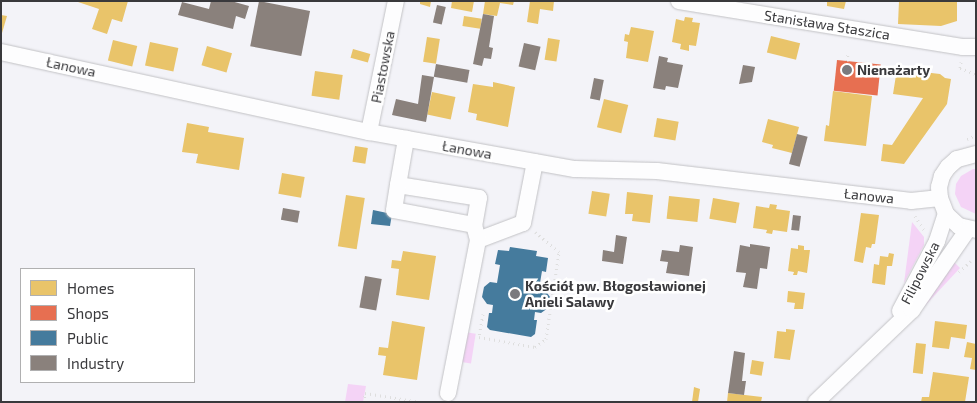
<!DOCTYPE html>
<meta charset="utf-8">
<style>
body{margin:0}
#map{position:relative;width:977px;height:403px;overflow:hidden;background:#f3f3f8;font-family:"Exo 2",sans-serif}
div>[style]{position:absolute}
.green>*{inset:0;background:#f4d3f6;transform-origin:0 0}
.homes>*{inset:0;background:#e9c46a;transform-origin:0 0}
.shops>*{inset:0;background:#e76f51;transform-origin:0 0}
.public>*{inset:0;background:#457b9d}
.industry>*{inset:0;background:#8a817c;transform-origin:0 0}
.path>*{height:3px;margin-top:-1.5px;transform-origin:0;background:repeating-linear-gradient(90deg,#dedede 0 1px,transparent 0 5px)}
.roads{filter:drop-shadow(0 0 1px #c2c2c5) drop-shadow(0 0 1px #c2c2c5)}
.minor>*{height:16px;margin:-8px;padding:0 8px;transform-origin:8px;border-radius:8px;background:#fdfdfe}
.dots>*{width:14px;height:14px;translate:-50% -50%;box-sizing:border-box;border:2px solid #fff;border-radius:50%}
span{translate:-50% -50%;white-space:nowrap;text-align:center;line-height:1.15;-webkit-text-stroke:5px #fff;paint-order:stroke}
.street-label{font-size:14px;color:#39393c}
.poi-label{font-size:14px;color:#39393c;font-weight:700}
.left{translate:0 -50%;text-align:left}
.frame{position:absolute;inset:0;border:2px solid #39393c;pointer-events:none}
.legend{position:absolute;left:20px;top:268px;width:175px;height:115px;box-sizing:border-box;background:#fff;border:1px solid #b0b0b1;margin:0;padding:6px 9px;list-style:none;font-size:15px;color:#39393c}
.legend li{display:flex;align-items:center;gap:10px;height:25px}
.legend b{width:25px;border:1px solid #b0b0b1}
</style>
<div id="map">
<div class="green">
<div style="clip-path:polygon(973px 169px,976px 169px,976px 214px,961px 207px,955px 194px,956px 184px,961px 176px)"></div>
<div style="clip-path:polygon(912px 222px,924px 237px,924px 245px,904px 283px)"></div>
<div style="clip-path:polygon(953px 261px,960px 268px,921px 310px)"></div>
<div style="left:452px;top:330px;width:24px;height:30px;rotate:9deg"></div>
<div style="clip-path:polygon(348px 384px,366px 386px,363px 402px,345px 402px)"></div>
</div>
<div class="homes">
<div style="clip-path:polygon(75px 1px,128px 1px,122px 22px,112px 19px,107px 34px,92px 29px,99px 9px)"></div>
<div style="clip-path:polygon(420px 1px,431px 1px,430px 7px,420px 4px)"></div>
<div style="clip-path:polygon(452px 1px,474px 1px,472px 12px,451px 8px)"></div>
<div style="clip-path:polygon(485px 1px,514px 1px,513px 5px,500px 3px,497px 16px,483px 14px)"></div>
<div style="clip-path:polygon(530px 1px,554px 1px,553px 11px,540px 9px,538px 24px,527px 22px)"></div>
<div style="clip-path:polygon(827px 1px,846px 1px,844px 9px,827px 6px)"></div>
<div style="clip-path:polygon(899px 1px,957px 1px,957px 21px,941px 26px,898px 24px)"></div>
<div style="clip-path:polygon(1px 15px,7px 16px,2px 33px,1px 33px)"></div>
<div style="left:464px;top:16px;width:18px;height:10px;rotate:9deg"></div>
<div style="clip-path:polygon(685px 17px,693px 18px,692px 22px,700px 23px,696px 46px,689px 45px,689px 51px,680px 49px,681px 44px,672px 42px,676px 19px,684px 21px)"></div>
<div style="clip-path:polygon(631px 27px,654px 31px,648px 62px,626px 58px,628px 42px,624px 41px,625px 34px,629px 35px)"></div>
<div style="left:771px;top:36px;width:30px;height:17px;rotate:14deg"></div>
<div style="left:427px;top:37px;width:13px;height:25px;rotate:9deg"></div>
<div style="left:548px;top:38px;width:12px;height:22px;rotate:9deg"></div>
<div style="left:113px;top:40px;width:25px;height:21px;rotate:14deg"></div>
<div style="left:150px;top:42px;width:29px;height:24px;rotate:12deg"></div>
<div style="left:207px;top:46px;width:26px;height:20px;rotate:16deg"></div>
<div style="left:353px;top:49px;width:18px;height:9px;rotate:16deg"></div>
<div style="clip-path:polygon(897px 69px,940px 74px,945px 78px,951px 79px,947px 104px,904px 164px,881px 161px,883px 144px,892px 145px,923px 98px,893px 94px)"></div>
<div style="left:315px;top:71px;width:28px;height:25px;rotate:8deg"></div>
<div style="clip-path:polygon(493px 82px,515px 87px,508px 127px,476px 120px,477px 114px,468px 112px,473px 84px,493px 87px)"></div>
<div style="clip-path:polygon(833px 91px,872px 96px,866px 146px,824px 141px,826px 125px,829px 126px)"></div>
<div style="left:432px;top:92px;width:24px;height:23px;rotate:12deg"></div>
<div style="left:604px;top:99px;width:25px;height:29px;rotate:14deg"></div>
<div style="left:657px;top:118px;width:22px;height:19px;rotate:10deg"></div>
<div style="clip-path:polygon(768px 119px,799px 127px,792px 153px,772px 148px,773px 145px,762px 142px)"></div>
<div style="clip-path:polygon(187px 123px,209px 127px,208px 132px,244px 138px,239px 170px,196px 163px,198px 154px,182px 152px)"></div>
<div style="left:355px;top:146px;width:13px;height:16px;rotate:9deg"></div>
<div style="left:282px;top:173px;width:23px;height:21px;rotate:10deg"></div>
<div style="left:592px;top:191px;width:18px;height:23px;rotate:9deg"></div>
<div style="clip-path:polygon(627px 192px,653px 195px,650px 223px,632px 221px,633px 214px,625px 214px)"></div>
<div style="left:346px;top:195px;width:19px;height:52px;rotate:9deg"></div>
<div style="left:669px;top:196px;width:31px;height:23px;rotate:6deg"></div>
<div style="left:713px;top:198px;width:27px;height:21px;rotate:10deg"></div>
<div style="clip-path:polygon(770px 204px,777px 205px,776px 209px,790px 211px,787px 232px,773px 230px,772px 234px,766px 233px,767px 230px,753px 228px,756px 206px,769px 208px)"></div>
<div style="clip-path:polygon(861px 213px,879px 215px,875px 244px,872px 244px,871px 248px,866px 247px,863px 263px,854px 261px)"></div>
<div style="clip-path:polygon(798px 245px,804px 246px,804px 250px,810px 250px,807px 273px,798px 271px,797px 275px,793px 275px,794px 272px,788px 271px,791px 248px,798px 249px)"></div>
<div style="clip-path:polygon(403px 251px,436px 256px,429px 300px,396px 295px,399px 269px,391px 268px,392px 260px,401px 261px)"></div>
<div style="clip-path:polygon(889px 253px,894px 254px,892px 266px,887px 266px,885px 285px,872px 283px,874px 264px,879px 265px,880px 256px,888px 257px)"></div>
<div style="clip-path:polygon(788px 291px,805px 293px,803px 309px,794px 309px,795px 303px,787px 302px)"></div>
<div style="clip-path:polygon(392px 321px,425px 327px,417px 380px,383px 375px,386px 356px,378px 355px,379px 347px,388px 348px)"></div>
<div style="clip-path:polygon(935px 321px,967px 325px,965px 339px,951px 337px,949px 349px,932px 347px)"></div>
<div style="clip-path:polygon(786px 329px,795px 330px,790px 360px,774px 358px,777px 331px,786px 332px)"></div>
<div style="clip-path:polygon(967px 342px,976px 344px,976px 370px,970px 369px,972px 358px,964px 357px)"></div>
<div style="left:916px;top:343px;width:10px;height:30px;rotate:6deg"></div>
<div style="left:752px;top:360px;width:12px;height:14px;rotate:9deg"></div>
<div style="clip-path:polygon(933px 372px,969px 377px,965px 402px,921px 402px,922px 397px,929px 397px)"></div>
<div style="clip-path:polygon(694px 387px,700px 389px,698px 402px,692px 402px)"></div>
<div style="clip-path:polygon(728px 393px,762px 397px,761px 402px,727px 402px)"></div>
</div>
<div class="shops">
<div style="left:837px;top:60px;width:44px;height:31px;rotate:6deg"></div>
</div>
<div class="public">
<div style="clip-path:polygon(373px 210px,392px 214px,390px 226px,371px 224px)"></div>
<div style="clip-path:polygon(510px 247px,537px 251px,536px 256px,548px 258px,546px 272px,542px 271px,539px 289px,545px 290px,550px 297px,548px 308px,541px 313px,535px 312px,534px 320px,537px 320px,535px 334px,531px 337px,490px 330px,487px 327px,489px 313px,492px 313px,493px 305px,487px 304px,482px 297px,484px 287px,490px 282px,497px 283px,500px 265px,495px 264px,498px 250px,509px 251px)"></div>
</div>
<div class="industry">
<div style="clip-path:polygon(211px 1px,231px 1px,249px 6px,245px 19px,236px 16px,233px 29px,178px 15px,182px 2px,209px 9px)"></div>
<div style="left:259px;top:1px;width:52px;height:46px;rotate:11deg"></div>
<div style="left:437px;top:5px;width:9px;height:18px;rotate:13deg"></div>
<div style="clip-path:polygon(483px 14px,494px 16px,489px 47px,493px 48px,491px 59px,484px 58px,482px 66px,473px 64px)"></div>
<div style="left:524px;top:43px;width:17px;height:24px;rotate:13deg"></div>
<div style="clip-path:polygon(659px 56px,668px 58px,667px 62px,683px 65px,678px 88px,666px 86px,665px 90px,653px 88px)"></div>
<div style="left:436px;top:64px;width:34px;height:13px;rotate:10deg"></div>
<div style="clip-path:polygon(743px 65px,755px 67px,752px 82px,739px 84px)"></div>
<div style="clip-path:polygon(422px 75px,434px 77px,426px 122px,392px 115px,396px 99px,418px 104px)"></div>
<div style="left:594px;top:78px;width:10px;height:21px;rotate:11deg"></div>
<div style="left:797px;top:134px;width:11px;height:31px;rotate:15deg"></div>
<div style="left:283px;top:208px;width:17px;height:12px;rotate:10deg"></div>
<div style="left:793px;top:215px;width:8px;height:15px;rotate:7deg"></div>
<div style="clip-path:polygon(616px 235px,627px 237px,623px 264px,602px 261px,603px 250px,614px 252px)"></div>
<div style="clip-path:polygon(750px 244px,770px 247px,767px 269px,760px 268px,757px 289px,743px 287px,746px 273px,736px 272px,740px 245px,750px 247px)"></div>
<div style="clip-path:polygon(680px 245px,693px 247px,689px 276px,666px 273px,668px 262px,660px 261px,662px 250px,679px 252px)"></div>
<div style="left:365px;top:276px;width:17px;height:32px;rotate:10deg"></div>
<div style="clip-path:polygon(734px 351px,745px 353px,742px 381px,746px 381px,744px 395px,728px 393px)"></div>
</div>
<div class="path">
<div style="left:847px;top:61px;width:8px;rotate:-83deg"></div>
<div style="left:961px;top:62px;width:6px;rotate:99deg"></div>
<div style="left:960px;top:68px;width:17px;rotate:21deg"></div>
<div style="left:967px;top:139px;width:10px;rotate:-24deg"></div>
<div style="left:915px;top:216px;width:17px;rotate:57deg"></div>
<div style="left:959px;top:272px;width:16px;rotate:-43deg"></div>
<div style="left:483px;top:314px;width:23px;rotate:100deg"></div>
<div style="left:479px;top:337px;width:57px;rotate:10.1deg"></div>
<div style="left:535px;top:347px;width:14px;rotate:-36deg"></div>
<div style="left:546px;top:339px;width:88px;rotate:-81.5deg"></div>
<div style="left:559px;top:252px;width:31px;rotate:-140deg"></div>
<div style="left:364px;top:402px;width:9px;rotate:-84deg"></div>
<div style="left:365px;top:393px;width:56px;rotate:9.3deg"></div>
</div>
<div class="roads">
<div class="minor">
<div style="left:679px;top:1px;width:288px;rotate:9.2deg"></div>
<div style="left:963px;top:47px;width:13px"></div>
<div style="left:1px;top:52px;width:377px;rotate:12.3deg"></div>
<div style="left:369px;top:132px;width:209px;rotate:10.2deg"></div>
<div style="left:575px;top:169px;width:82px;rotate:1.4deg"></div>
<div style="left:657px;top:171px;width:256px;rotate:6.7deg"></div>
<div style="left:911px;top:201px;width:29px;rotate:-6deg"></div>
<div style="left:369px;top:132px;width:134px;rotate:-78.4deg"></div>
<div style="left:976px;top:154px;width:20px;rotate:165deg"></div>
<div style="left:957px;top:159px;width:12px;rotate:138deg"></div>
<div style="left:948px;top:167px;width:11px;rotate:124deg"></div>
<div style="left:942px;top:176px;width:11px;rotate:105deg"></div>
<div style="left:939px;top:187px;width:11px;rotate:85deg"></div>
<div style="left:940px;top:198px;width:17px;rotate:69deg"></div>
<div style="left:946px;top:214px;width:18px;rotate:43deg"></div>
<div style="left:959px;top:226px;width:17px;rotate:13deg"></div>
<div style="left:398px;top:185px;width:82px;rotate:9.1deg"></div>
<div style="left:479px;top:198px;width:27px;rotate:100deg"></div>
<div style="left:474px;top:225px;width:81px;rotate:-169.4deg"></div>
<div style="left:394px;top:210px;width:25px;rotate:-81deg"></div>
<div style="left:398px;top:185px;width:47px;rotate:-80.1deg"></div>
<div style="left:478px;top:240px;width:48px;rotate:-20.7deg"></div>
<div style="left:523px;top:223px;width:62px;rotate:-78.9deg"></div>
<div style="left:900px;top:311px;width:79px;rotate:-62.1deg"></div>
<div style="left:937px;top:241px;width:28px;rotate:-72deg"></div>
<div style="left:448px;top:393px;width:156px;rotate:-78.9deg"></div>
<div style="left:478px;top:240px;width:16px;rotate:-105deg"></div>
<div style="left:816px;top:402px;width:133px;rotate:-43.8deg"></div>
<div style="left:912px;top:310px;width:98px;rotate:-55.3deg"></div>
</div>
</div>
<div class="dots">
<div style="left:847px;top:70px;background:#7a7a7e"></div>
<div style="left:515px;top:294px;background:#7a7a7e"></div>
</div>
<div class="street-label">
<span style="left:827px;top:25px;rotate:9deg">Stanisława Staszica</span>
<span style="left:71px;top:67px;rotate:12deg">Łanowa</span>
<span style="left:383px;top:67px;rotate:-79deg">Piastowska</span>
<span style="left:467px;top:150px;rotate:10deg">Łanowa</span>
<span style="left:869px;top:196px;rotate:6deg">Łanowa</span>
<span style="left:920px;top:273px;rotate:-63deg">Filipowska</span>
</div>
<div class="poi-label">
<span class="left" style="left:857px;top:70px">Nienażarty</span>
<span class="left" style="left:525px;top:294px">Kościół pw. Błogosławionej<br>Anieli Salawy</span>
</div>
<div class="frame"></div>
<ul class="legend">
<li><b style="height:14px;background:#e9c46a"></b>Homes</li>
<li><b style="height:14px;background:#e76f51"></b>Shops</li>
<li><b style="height:14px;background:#457b9d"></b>Public</li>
<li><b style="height:14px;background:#8a817c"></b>Industry</li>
</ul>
</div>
